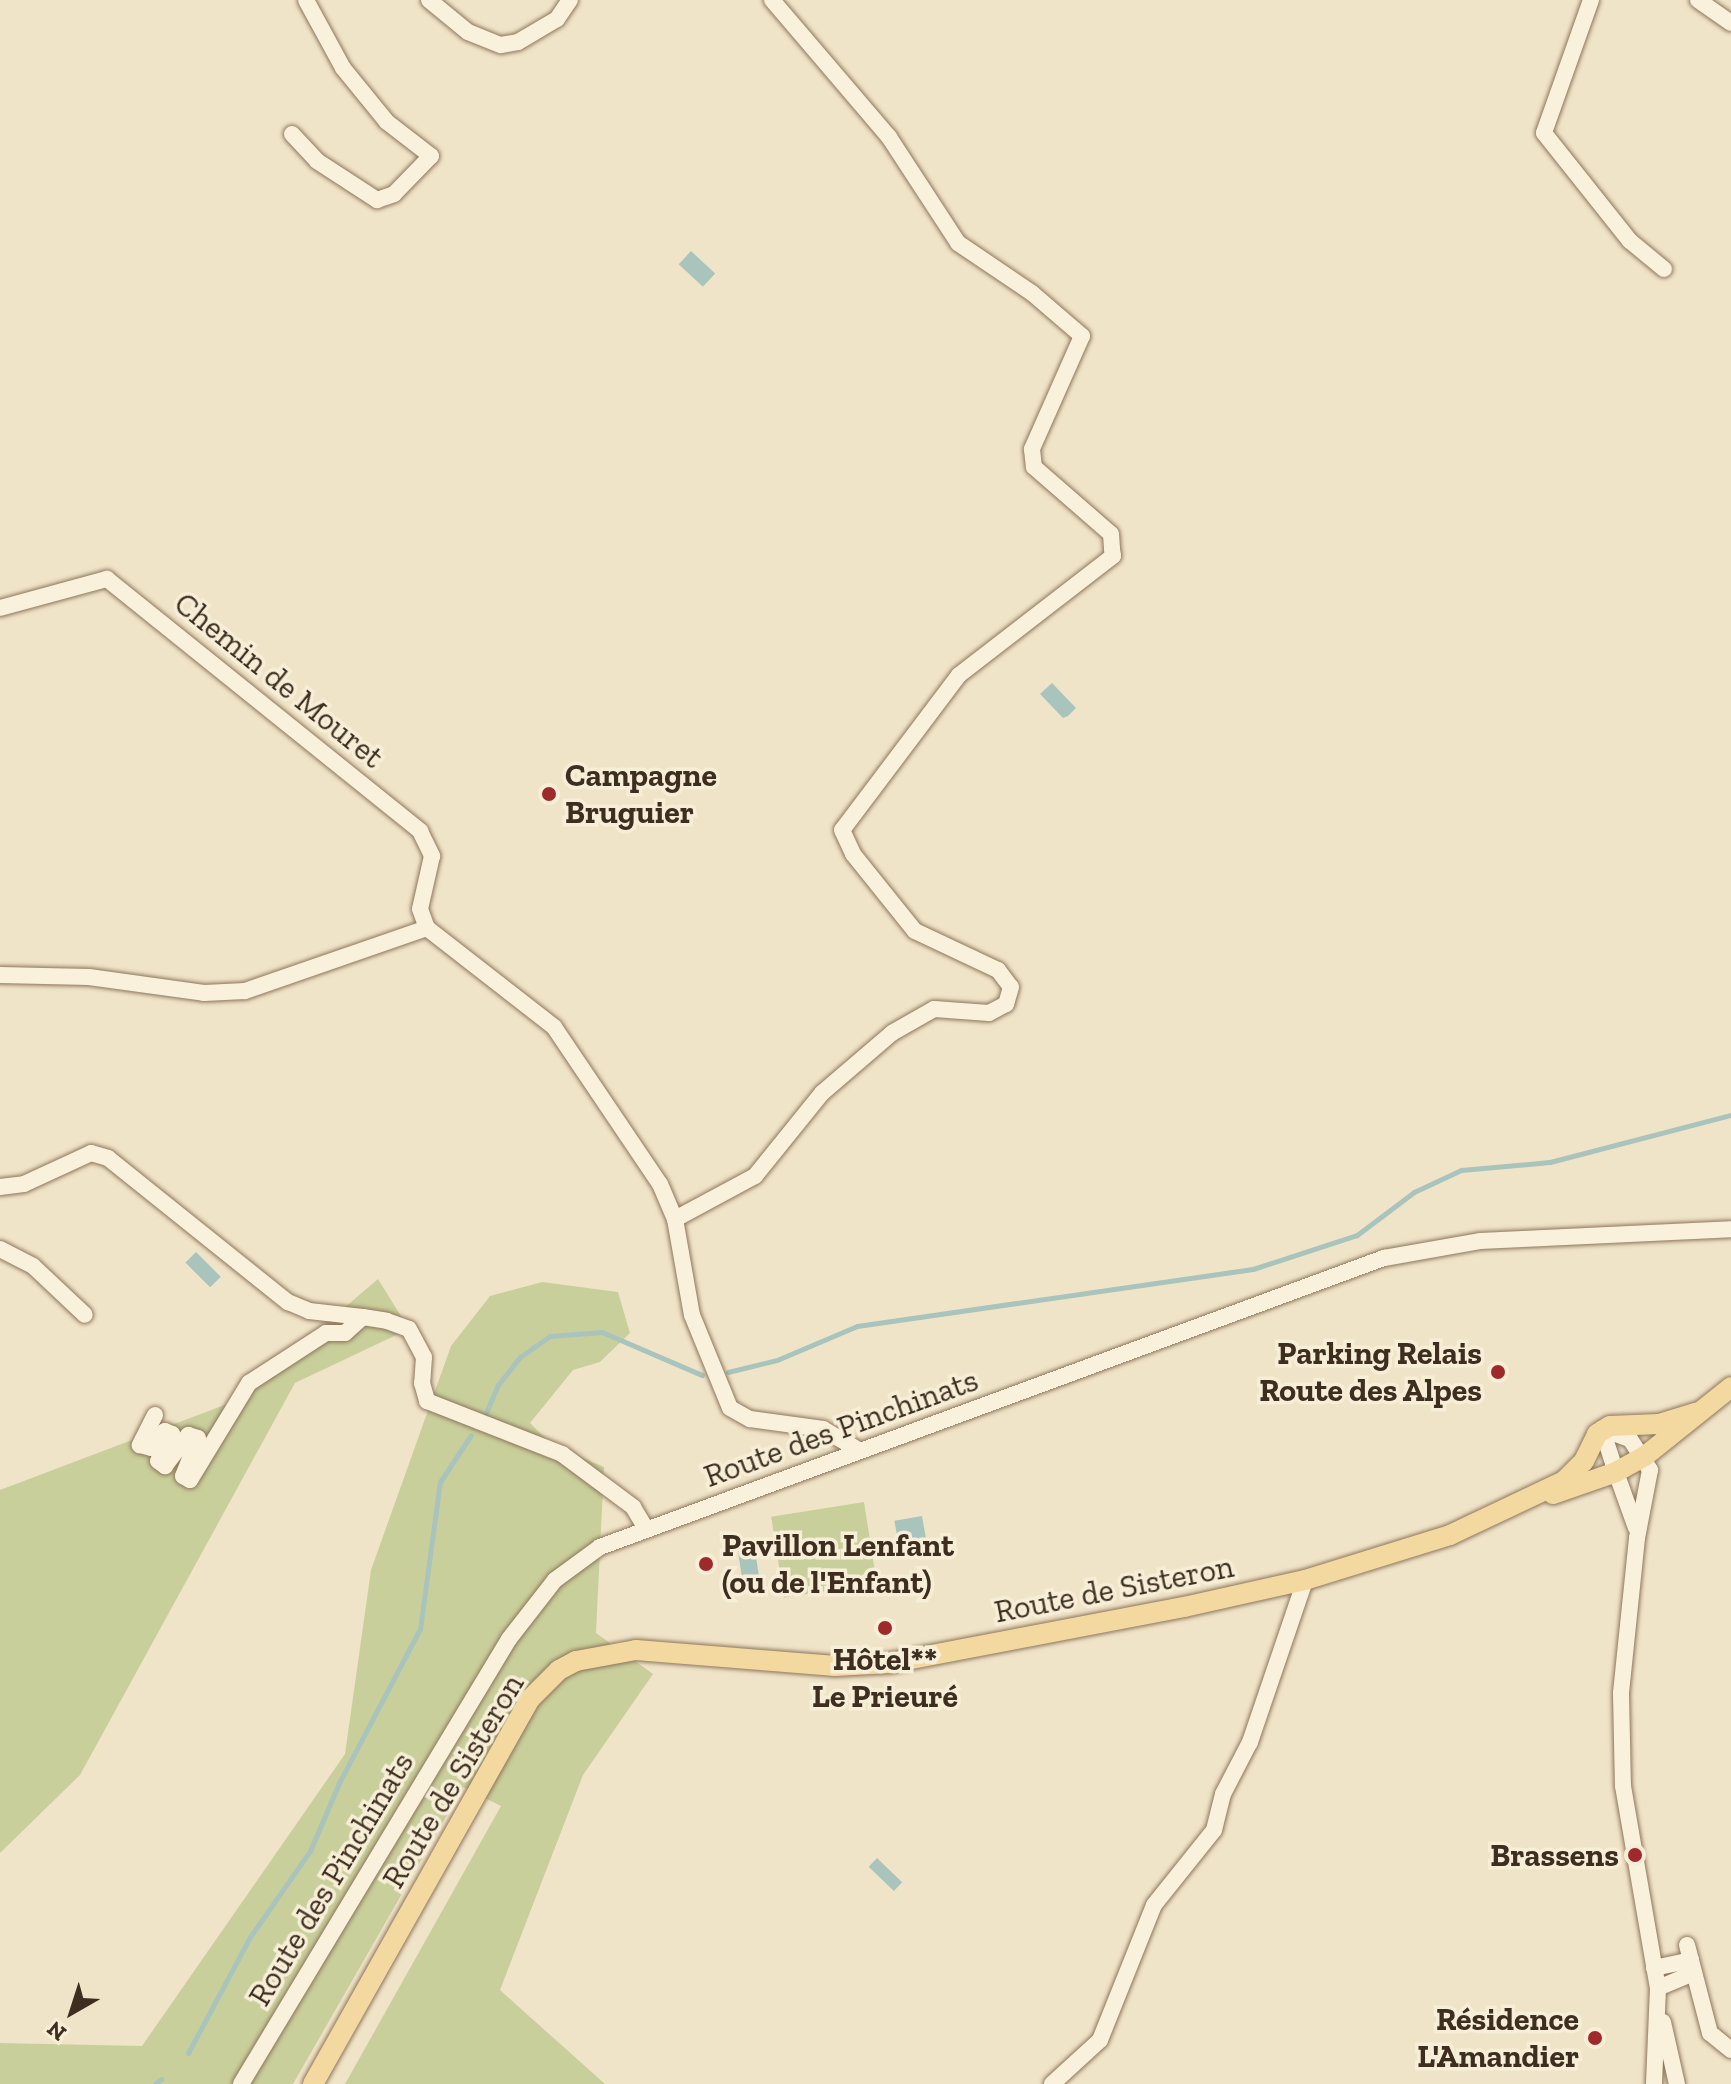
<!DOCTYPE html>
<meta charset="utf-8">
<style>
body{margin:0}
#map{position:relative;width:1731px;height:2084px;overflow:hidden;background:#f0e4c8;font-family:"Zilla Slab",serif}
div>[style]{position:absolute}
.green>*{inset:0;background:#c9cf9b;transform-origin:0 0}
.water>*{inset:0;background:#a9c4bc;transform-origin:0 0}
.stream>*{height:5px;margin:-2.5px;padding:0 2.5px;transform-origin:2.5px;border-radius:2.5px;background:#a9c4bc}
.roads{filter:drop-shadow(0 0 2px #8d765c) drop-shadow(0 0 2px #8d765c)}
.minor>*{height:16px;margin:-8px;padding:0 8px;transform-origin:8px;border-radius:8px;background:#faf1dc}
.major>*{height:20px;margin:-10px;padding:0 10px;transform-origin:10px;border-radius:10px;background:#f3d9a0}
.dots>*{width:22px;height:22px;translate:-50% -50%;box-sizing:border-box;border:4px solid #f7eed8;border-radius:50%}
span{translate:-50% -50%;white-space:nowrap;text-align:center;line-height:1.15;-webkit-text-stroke:7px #f7eed8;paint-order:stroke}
.street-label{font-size:32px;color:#3d2e20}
.poi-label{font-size:32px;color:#3d2e20;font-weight:700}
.left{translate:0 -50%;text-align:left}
.right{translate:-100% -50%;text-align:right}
.north{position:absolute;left:32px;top:1972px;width:80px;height:80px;-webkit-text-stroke:6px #f7eed8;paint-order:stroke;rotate:219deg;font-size:22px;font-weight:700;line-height:32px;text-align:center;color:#3d2e20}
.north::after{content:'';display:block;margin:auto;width:28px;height:36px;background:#3d2e20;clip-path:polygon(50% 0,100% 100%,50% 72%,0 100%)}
</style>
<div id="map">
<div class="green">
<div style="clip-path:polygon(378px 1279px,409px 1329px,295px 1383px,80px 1775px,0 1853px,0 1490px,235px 1401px)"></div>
<div style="clip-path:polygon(542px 1282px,618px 1292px,630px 1333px,600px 1362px,573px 1370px,530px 1423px,552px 1445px,604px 1467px,596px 1633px,653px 1674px,583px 1775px,500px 1990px,605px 2084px,345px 2084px,501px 1806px,463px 1787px,293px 2084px,0 2084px,0 2043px,142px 2046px,345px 1754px,371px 1570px,451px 1346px,490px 1296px)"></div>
<div style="left:864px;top:1502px;width:82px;height:94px;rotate:81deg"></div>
</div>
<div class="water">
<div style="left:691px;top:251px;width:33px;height:18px;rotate:43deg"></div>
<div style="clip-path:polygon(1052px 683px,1076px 708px,1068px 716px,1063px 718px,1040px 694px)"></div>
<div style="left:196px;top:1252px;width:35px;height:15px;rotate:45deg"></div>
<div style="left:922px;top:1516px;width:29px;height:28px;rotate:80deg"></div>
<div style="left:753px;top:1538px;width:40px;height:17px;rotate:81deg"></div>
<div style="left:877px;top:1858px;width:35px;height:12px;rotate:44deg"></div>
</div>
<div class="stream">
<div style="left:728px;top:1372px;width:50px;rotate:-13.8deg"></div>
<div style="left:777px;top:1360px;width:87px;rotate:-23deg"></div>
<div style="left:857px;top:1326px;width:400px;rotate:-8.2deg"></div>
<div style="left:1253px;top:1269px;width:109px;rotate:-18.1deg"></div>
<div style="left:1357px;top:1235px;width:71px;rotate:-37deg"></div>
<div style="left:1414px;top:1192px;width:52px;rotate:-25.1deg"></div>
<div style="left:1461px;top:1170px;width:89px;rotate:-5.1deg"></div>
<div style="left:1550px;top:1162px;width:187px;rotate:-14.6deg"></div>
<div style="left:483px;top:1420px;width:38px;rotate:-67deg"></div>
<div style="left:498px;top:1385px;width:36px;rotate:-52deg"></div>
<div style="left:520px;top:1357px;width:37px;rotate:-35deg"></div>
<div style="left:550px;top:1336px;width:52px;rotate:-4.4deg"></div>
<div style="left:602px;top:1332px;width:109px;rotate:23.3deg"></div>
<div style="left:188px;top:2053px;width:132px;rotate:-61.9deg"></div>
<div style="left:250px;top:1937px;width:105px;rotate:-55.1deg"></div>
<div style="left:310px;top:1851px;width:74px;rotate:-66.9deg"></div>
<div style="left:339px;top:1783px;width:174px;rotate:-62.3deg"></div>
<div style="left:420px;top:1629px;width:148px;rotate:-82.3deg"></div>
<div style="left:440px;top:1482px;width:56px;rotate:-56.6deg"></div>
<div style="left:155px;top:2084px;width:8px;rotate:-40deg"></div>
</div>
<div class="roads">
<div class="minor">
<div style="left:429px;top:0;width:50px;rotate:39.4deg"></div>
<div style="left:468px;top:32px;width:35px;rotate:22deg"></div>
<div style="left:501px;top:45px;width:17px;rotate:-10deg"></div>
<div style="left:518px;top:42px;width:45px;rotate:-30.5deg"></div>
<div style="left:557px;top:19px;width:23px;rotate:-56deg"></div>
<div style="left:772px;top:0;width:180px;rotate:49.5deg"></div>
<div style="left:889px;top:137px;width:126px;rotate:56.9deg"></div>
<div style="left:958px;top:243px;width:89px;rotate:34deg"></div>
<div style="left:1032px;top:293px;width:66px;rotate:40.7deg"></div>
<div style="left:1082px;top:336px;width:124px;rotate:113.9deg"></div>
<div style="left:1032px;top:449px;width:18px;rotate:84deg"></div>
<div style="left:1034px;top:467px;width:102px;rotate:41deg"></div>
<div style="left:1111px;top:534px;width:15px;rotate:86deg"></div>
<div style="left:1112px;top:549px;width:7px;rotate:82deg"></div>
<div style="left:1113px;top:556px;width:195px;rotate:142.3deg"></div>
<div style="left:959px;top:675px;width:194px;rotate:127deg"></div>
<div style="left:842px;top:830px;width:26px;rotate:65deg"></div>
<div style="left:853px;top:854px;width:99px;rotate:51.2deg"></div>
<div style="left:915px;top:931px;width:92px;rotate:25.2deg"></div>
<div style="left:998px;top:970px;width:21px;rotate:53deg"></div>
<div style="left:1011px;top:987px;width:18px;rotate:106deg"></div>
<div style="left:1006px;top:1004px;width:19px;rotate:152deg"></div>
<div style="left:989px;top:1013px;width:55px;rotate:-175.8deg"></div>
<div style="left:934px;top:1009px;width:48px;rotate:150.3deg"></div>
<div style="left:892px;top:1033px;width:92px;rotate:139.4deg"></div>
<div style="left:822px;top:1093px;width:107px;rotate:128.9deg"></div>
<div style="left:755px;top:1176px;width:91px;rotate:151.7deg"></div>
<div style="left:675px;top:1219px;width:97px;rotate:80deg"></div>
<div style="left:692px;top:1315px;width:100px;rotate:67.8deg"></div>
<div style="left:730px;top:1408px;width:23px;rotate:29deg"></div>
<div style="left:750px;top:1419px;width:74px;rotate:7.8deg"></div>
<div style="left:823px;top:1429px;width:43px;rotate:30.7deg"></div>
<div style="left:1591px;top:0;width:141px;rotate:109.5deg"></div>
<div style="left:1544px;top:133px;width:138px;rotate:51.5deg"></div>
<div style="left:1630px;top:241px;width:44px;rotate:39.5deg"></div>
<div style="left:1698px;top:0;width:40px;rotate:34.9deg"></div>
<div style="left:292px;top:134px;width:37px;rotate:47deg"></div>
<div style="left:317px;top:161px;width:72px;rotate:33deg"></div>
<div style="left:377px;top:200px;width:18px;rotate:-19deg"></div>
<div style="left:394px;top:194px;width:53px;rotate:-45.8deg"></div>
<div style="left:431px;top:156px;width:56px;rotate:-142.3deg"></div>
<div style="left:387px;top:122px;width:70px;rotate:-129.2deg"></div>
<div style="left:343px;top:68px;width:77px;rotate:-118.6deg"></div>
<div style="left:0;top:608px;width:111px;rotate:-15.2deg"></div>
<div style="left:107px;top:579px;width:402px;rotate:38.8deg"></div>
<div style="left:420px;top:831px;width:28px;rotate:64deg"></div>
<div style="left:432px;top:856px;width:54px;rotate:102.8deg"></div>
<div style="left:420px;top:909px;width:20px;rotate:70deg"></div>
<div style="left:427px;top:928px;width:161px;rotate:37.9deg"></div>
<div style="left:554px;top:1027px;width:189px;rotate:56deg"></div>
<div style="left:660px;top:1184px;width:38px;rotate:67deg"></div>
<div style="left:0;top:975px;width:89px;rotate:1.3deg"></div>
<div style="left:89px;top:977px;width:116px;rotate:7.9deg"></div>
<div style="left:204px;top:993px;width:41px;rotate:-2.8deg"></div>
<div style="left:245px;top:991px;width:193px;rotate:-19.1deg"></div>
<div style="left:0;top:1187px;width:24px;rotate:-7deg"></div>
<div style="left:24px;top:1184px;width:74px;rotate:-24.8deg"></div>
<div style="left:91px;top:1153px;width:18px;rotate:16deg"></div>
<div style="left:108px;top:1158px;width:231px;rotate:38.7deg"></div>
<div style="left:288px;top:1302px;width:23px;rotate:23deg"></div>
<div style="left:309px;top:1311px;width:54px;rotate:6.3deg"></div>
<div style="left:0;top:1249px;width:37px;rotate:27deg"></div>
<div style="left:33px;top:1266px;width:71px;rotate:43.3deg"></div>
<div style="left:155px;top:1415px;width:34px;rotate:117deg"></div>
<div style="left:140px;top:1445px;width:11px;rotate:15deg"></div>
<div style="left:151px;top:1448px;width:22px;rotate:-51deg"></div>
<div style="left:165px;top:1431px;width:8px;rotate:23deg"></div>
<div style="left:172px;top:1434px;width:30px;rotate:117deg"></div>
<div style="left:158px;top:1461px;width:9px;rotate:36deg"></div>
<div style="left:165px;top:1466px;width:39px;rotate:-53deg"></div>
<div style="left:188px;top:1435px;width:10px;rotate:17deg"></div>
<div style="left:198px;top:1438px;width:41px;rotate:111.5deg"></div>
<div style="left:183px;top:1476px;width:8px;rotate:30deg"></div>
<div style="left:190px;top:1480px;width:114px;rotate:-58.7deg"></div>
<div style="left:249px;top:1383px;width:92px;rotate:-33deg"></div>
<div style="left:326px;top:1333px;width:19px"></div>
<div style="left:345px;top:1333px;width:24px;rotate:-42deg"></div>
<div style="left:363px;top:1317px;width:24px;rotate:9deg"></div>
<div style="left:387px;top:1321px;width:23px;rotate:20deg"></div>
<div style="left:409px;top:1329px;width:32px;rotate:62deg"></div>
<div style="left:424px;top:1357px;width:26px;rotate:94deg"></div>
<div style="left:422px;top:1383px;width:19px;rotate:74deg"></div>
<div style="left:427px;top:1401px;width:145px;rotate:21.4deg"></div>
<div style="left:562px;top:1454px;width:89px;rotate:36.7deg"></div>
<div style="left:633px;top:1507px;width:26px;rotate:59deg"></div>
<div style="left:1612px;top:1460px;width:33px;rotate:-108deg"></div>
<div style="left:1602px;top:1429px;width:30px;rotate:20deg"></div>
<div style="left:1630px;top:1439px;width:37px;rotate:57deg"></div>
<div style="left:1650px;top:1470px;width:69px;rotate:100.8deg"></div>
<div style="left:1637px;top:1538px;width:156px;rotate:95.9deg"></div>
<div style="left:1621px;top:1693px;width:93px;rotate:88.8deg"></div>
<div style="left:1623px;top:1786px;width:205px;rotate:80.2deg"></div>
<div style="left:1658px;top:1988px;width:96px;rotate:92.4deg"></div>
<div style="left:1613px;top:1464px;width:68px;rotate:70.2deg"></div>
<div style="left:1687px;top:1945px;width:91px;rotate:75.4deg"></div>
<div style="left:1710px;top:2033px;width:27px;rotate:39deg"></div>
<div style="left:1654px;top:1968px;width:38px;rotate:-12deg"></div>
<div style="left:1658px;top:1988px;width:39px;rotate:-23deg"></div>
<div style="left:1663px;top:2022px;width:64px;rotate:77.3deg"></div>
<div style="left:241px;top:2084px;width:519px;rotate:-58.94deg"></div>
<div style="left:509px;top:1639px;width:75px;rotate:-52.1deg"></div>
<div style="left:555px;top:1580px;width:56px;rotate:-36.3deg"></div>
<div style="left:600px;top:1547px;width:836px;rotate:-20.24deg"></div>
<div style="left:1384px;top:1258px;width:97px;rotate:-10deg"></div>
<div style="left:1480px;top:1241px;width:251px;rotate:-2.7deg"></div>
<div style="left:1052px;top:2084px;width:65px;rotate:-42.5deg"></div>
<div style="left:1100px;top:2040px;width:145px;rotate:-68.2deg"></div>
<div style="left:1154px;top:1905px;width:96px;rotate:-51.3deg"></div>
<div style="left:1214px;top:1830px;width:37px;rotate:-76deg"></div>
<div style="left:1223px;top:1794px;width:59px;rotate:-62.6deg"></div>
<div style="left:1250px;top:1742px;width:171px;rotate:-71.2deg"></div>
</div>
<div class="major">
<div style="left:1553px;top:1494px;width:67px;rotate:-19.2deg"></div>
<div style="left:1616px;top:1472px;width:33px;rotate:-29deg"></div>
<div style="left:1645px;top:1456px;width:110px;rotate:-38.7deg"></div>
<div style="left:313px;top:2084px;width:442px;rotate:-60.6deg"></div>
<div style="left:530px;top:1699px;width:41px;rotate:-45deg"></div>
<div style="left:559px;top:1670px;width:19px;rotate:-28deg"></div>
<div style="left:576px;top:1661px;width:61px;rotate:-10.4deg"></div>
<div style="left:636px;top:1650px;width:200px;rotate:4.6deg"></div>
<div style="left:835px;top:1666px;width:55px;rotate:-3.1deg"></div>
<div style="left:890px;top:1663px;width:299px;rotate:-10.8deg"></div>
<div style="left:1184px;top:1607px;width:124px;rotate:-12.6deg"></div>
<div style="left:1305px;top:1580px;width:152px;rotate:-17.2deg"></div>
<div style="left:1450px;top:1535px;width:126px;rotate:-25.3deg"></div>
<div style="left:1564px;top:1481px;width:28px;rotate:-45deg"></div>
<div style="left:1584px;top:1461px;width:30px;rotate:-64deg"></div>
<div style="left:1597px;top:1434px;width:15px;rotate:-32deg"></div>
<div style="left:1610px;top:1426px;width:49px;rotate:-2.3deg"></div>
<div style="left:1659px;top:1424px;width:39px;rotate:-17deg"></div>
</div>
</div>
<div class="dots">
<div style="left:549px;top:794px;background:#9e2a2b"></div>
<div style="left:1498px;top:1372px;background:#9e2a2b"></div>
<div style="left:706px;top:1564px;background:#9e2a2b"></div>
<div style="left:885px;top:1628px;background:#9e2a2b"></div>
<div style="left:1635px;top:1855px;background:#9e2a2b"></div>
<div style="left:1595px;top:2038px;background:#9e2a2b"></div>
</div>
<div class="street-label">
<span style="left:279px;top:680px;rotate:39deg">Chemin de Mouret</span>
<span style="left:841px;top:1428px;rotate:-20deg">Route des Pinchinats</span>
<span style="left:1114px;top:1589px;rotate:-11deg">Route de Sisteron</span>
<span style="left:453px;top:1781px;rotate:-59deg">Route de Sisteron</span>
<span style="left:331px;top:1879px;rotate:-59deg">Route des Pinchinats</span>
</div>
<div class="poi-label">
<span class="left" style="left:565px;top:794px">Campagne<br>Bruguier</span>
<span class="right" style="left:1482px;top:1372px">Parking Relais<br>Route des Alpes</span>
<span class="left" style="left:722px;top:1564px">Pavillon Lenfant<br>(ou de l'Enfant)</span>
<span style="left:885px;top:1678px">Hôtel**<br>Le Prieuré</span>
<span class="right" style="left:1619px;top:1855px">Brassens</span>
<span class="right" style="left:1579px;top:2038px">Résidence<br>L'Amandier</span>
</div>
<div class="north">N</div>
</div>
